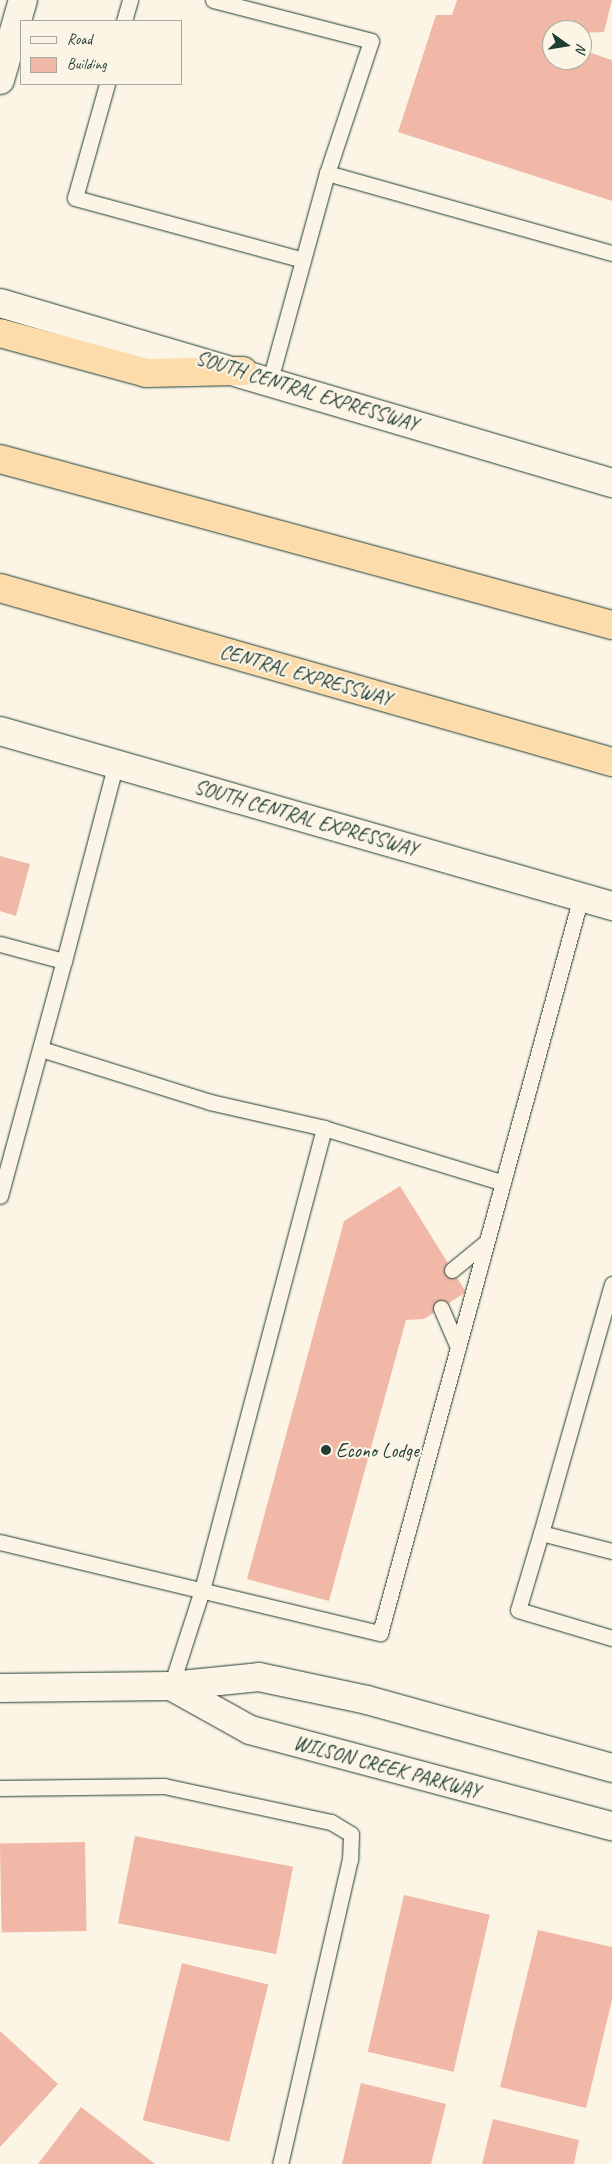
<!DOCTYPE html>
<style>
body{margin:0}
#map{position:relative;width:612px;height:2164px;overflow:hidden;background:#fcf5e5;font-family:Caveat,sans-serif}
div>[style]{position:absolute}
.building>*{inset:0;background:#f1b8a8;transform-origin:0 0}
.roads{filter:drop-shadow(0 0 1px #1f3d34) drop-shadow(0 0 1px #1f3d34)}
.lane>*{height:15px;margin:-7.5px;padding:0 7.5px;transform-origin:7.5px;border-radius:7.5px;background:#fcf5e5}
.secondary>*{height:28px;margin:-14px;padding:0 14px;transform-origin:14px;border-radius:14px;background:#fcf5e5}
.highway>*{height:28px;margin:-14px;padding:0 14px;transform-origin:14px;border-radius:14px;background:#fddcac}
.dots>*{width:14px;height:14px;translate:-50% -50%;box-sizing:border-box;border:2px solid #fcf5e5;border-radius:50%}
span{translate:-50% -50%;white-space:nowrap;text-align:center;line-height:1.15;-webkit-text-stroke:4.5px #fcf5e5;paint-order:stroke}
.street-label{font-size:20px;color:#1f3d34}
.poi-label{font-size:20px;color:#1f3d34}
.left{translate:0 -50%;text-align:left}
.legend{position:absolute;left:20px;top:20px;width:162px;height:65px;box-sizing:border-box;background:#fcf5e5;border:1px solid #a4ab9e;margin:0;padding:6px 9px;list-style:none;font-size:15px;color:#1f3d34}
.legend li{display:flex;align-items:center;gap:10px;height:25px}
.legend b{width:25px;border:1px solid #a4ab9e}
.north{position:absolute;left:542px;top:20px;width:50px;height:50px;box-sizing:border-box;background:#fcf5e5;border:1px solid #a4ab9e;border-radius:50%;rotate:103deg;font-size:14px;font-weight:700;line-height:20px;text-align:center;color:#1f3d34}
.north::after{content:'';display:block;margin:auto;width:18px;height:22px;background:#1f3d34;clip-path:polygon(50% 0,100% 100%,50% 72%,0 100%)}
</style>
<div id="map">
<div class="building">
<div style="clip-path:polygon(457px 0,612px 0,604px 32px,582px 33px,556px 25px,544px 38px,552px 40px,552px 60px,582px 60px,582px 50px,612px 60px,612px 201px,398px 132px,436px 15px,452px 15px)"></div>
<div style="clip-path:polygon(0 856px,30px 864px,16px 916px,0 911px)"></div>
<div style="clip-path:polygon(400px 1186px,466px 1292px,424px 1319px,406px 1320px,329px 1601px,247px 1579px,344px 1221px)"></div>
<div style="left:135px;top:1836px;width:161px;height:89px;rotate:11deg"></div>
<div style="left:85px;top:1842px;width:89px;height:85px;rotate:89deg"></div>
<div style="left:404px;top:1895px;width:88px;height:161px;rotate:13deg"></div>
<div style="clip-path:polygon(538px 1930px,612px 1947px,612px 2000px,586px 2108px,500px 2087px)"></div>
<div style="left:182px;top:1963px;width:89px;height:162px;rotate:14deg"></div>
<div style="clip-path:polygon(0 2031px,58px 2084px,0 2147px)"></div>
<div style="clip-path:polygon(361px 2083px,446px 2104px,431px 2164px,342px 2164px)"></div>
<div style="clip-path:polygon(81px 2107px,155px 2164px,38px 2164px)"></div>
<div style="clip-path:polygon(493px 2119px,579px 2140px,574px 2164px,482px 2164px)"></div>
</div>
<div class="roads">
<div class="lane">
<div style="left:213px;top:0;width:163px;rotate:14.5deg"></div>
<div style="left:371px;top:41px;width:139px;rotate:108.4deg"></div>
<div style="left:124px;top:21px;width:22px;rotate:-74deg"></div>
<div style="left:107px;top:84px;width:118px;rotate:105.7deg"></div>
<div style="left:75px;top:198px;width:236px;rotate:15.2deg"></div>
<div style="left:270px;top:380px;width:215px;rotate:-74.6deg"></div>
<div style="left:327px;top:173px;width:296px;rotate:15.7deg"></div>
<div style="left:0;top:944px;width:66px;rotate:14.9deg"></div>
<div style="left:64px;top:961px;width:205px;rotate:-75.3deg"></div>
<div style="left:41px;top:1049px;width:177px;rotate:17.4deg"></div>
<div style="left:210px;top:1102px;width:117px;rotate:12.8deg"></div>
<div style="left:324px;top:1128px;width:185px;rotate:17deg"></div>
<div style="left:0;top:1196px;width:244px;rotate:-74.8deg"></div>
<div style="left:452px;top:1270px;width:43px;rotate:-39.3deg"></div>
<div style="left:612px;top:1284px;width:259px;rotate:105.9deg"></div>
<div style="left:541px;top:1533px;width:73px;rotate:14.2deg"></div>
<div style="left:441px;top:1308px;width:40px;rotate:66.6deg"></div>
<div style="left:541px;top:1533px;width:80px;rotate:106.6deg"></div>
<div style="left:518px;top:1610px;width:98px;rotate:16.6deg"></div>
<div style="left:0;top:1542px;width:391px;rotate:13.5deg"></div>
<div style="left:380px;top:1633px;width:763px;rotate:-74.73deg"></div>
<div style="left:171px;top:1686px;width:101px;rotate:-72.1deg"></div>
<div style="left:202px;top:1590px;width:478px;rotate:-75.2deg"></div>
<div style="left:0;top:1788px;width:164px;rotate:-0.7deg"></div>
<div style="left:164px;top:1786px;width:171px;rotate:12.2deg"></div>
<div style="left:331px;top:1822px;width:23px;rotate:31deg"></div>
<div style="left:351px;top:1834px;width:25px;rotate:92deg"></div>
<div style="left:350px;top:1859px;width:313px;rotate:102.9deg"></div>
</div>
<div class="secondary">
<div style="left:0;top:80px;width:83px;rotate:-74deg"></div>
<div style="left:0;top:303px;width:638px;rotate:16.39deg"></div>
<div style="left:0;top:731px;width:637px;rotate:15.96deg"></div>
<div style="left:171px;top:1686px;width:90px;rotate:29.1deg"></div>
<div style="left:250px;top:1730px;width:375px;rotate:14.9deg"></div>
<div style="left:0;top:1688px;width:171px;rotate:-0.7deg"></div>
<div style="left:171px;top:1686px;width:88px;rotate:-5.8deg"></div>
<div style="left:259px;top:1677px;width:110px;rotate:12deg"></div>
<div style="left:367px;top:1700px;width:254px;rotate:15.5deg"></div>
</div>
<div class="highway">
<div style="left:0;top:333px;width:151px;rotate:15.3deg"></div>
<div style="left:146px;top:373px;width:97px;rotate:-1.2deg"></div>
<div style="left:0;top:459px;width:634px;rotate:15.18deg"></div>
<div style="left:0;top:588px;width:636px;rotate:15.87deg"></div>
</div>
</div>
<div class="dots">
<div style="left:326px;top:1450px;background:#1f3d34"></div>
</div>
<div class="street-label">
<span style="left:307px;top:391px;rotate:17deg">SOUTH CENTRAL EXPRESSWAY</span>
<span style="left:306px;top:675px;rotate:16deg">CENTRAL EXPRESSWAY</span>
<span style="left:306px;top:818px;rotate:16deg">SOUTH CENTRAL EXPRESSWAY</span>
<span style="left:387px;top:1767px;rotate:15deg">WILSON CREEK PARKWAY</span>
</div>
<div class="poi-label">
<span class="left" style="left:336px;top:1450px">Econo Lodge</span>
</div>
<ul class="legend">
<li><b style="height:6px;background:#fcf5e5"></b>Road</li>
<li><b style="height:14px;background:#f1b8a8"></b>Building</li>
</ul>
<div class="north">N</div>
</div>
